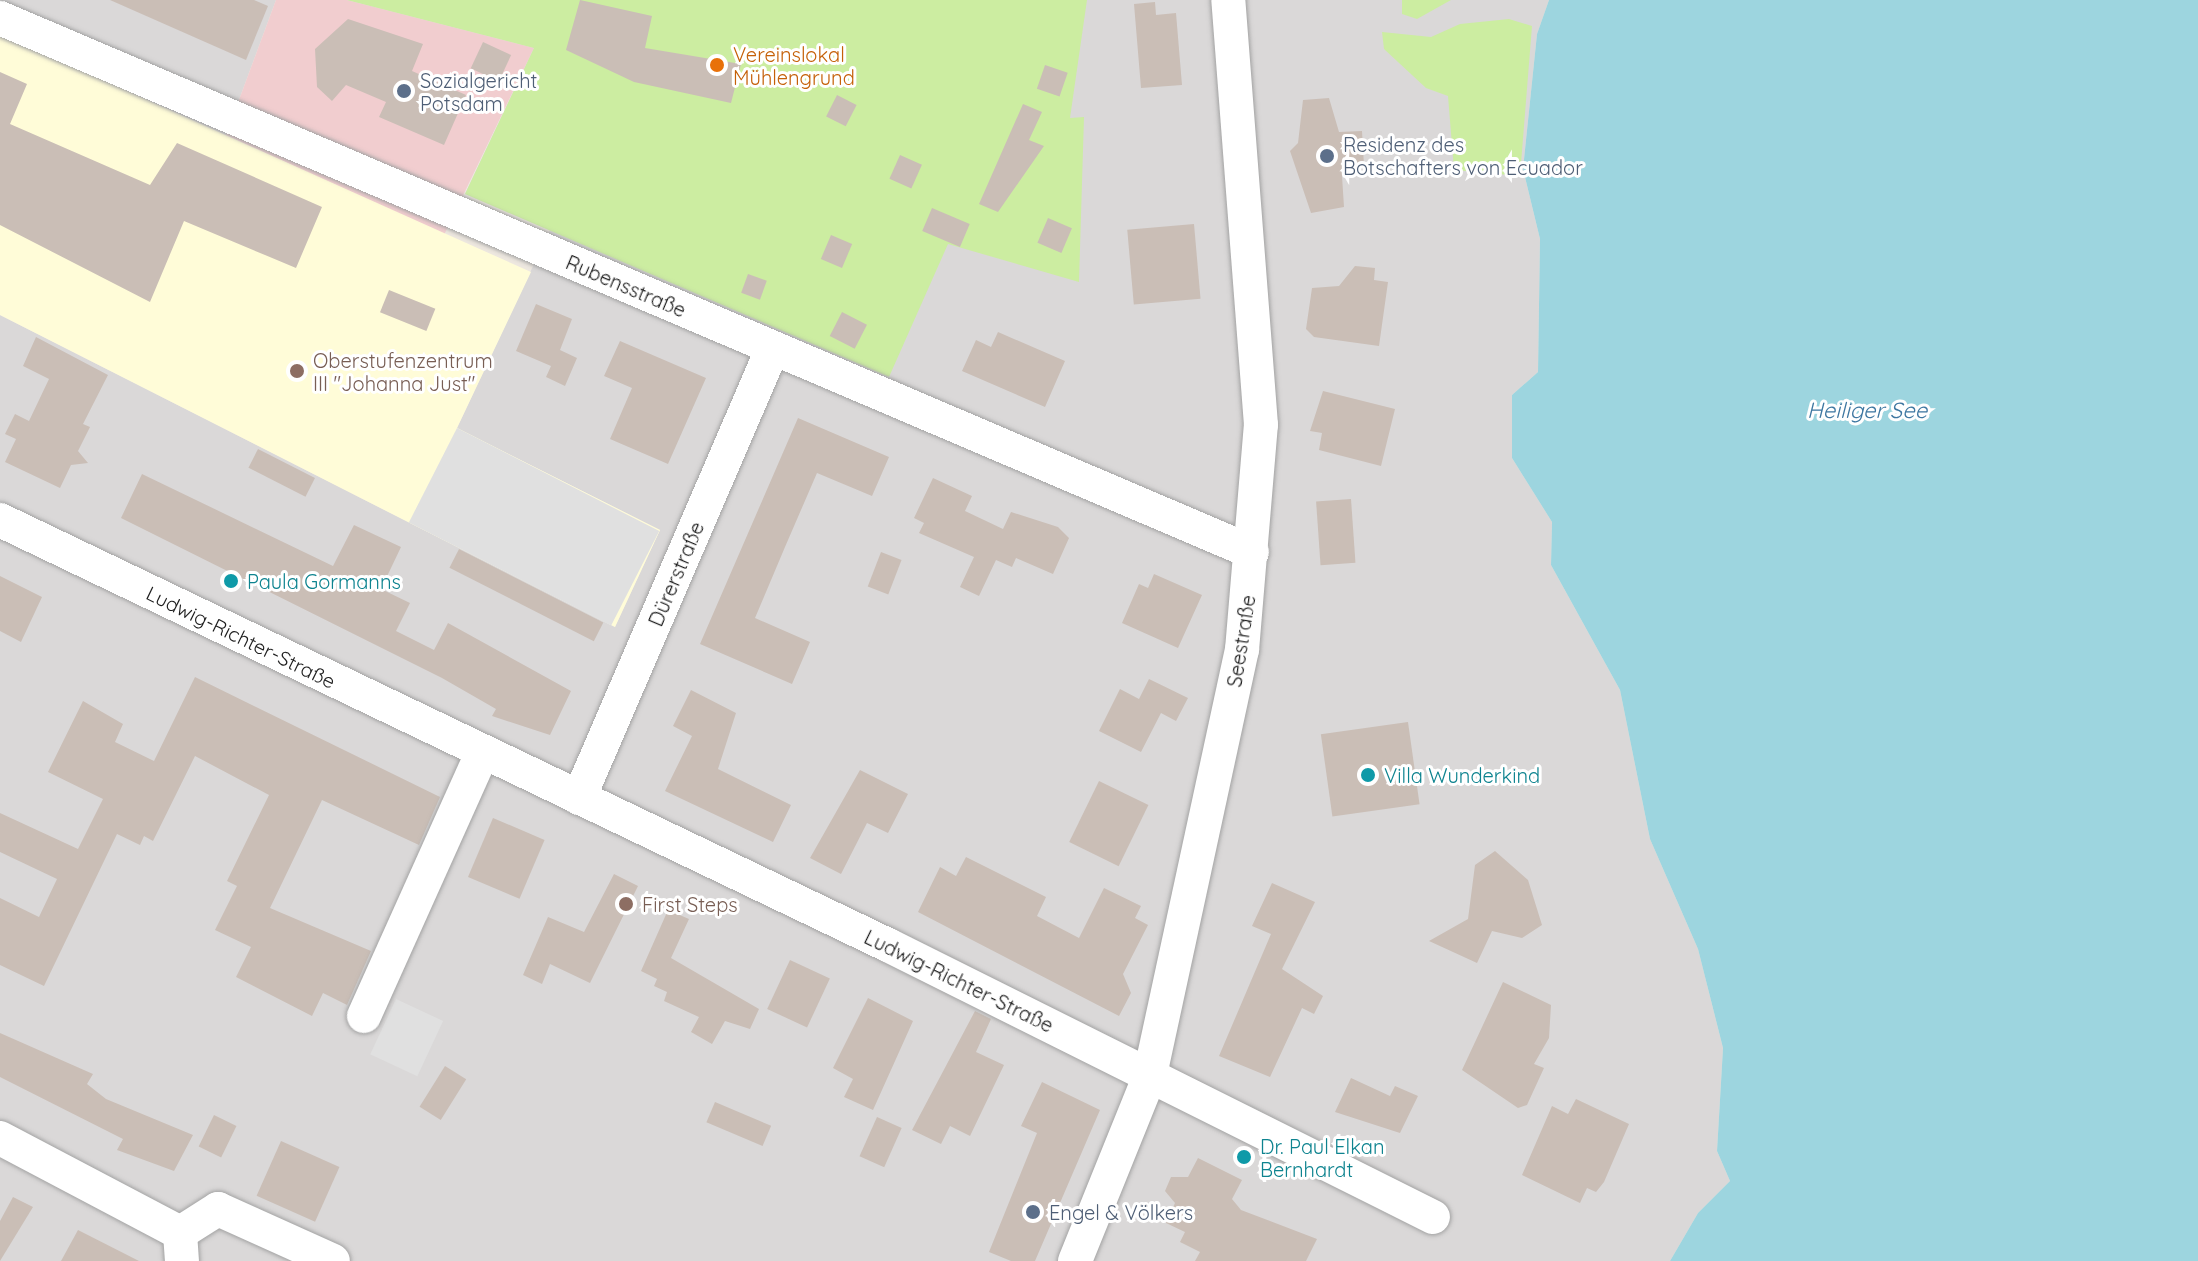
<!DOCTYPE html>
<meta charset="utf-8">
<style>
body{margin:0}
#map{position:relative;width:2198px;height:1261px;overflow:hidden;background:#eee8e0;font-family:Quicksand,sans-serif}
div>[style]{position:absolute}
.residential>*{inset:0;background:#dad8d8}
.commercial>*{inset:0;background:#f1cdcf}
.education>*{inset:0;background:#fffcd8}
.grass>*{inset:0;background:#cceda1}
.parking>*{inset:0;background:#e0e0e0;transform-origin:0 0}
.water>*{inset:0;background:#9dd5df}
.building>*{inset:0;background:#cabeb6;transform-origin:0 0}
.roads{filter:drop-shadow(0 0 2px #a3a3a3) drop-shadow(0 0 2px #a3a3a3)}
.minor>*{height:34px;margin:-17px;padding:0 17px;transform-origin:17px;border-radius:17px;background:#fff}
.dots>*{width:22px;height:22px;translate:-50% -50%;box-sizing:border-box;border:4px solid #fff;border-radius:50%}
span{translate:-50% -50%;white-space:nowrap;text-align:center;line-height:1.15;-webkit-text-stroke:6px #fff;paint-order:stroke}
.food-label{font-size:20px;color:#c56008}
.left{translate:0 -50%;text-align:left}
.service-label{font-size:20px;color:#4e5e75}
.street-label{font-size:20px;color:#1c1c1c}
.education-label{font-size:20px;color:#785e54}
.culture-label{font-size:20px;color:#0d838f}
.water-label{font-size:22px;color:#3e77a1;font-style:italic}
</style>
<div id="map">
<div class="residential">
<div style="clip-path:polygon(0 0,276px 0,226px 135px,0 34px)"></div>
<div style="clip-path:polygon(347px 0,1549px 0,1537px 34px,1523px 169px,1540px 239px,1538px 372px,1512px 395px,1512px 458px,1552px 522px,1551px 565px,1620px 690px,1650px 839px,1698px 949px,1723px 1048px,1717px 1151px,1730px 1181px,1698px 1213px,1670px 1261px,0 1261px,0 315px,615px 627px,660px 530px,457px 428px,550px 230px,465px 194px,534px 48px)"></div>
</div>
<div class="commercial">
<div style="clip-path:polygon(276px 0,347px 0,534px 48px,444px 235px,226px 135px)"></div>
</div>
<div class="education">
<div style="clip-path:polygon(0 34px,531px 272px,457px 428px,660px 530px,615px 627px,0 315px)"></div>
</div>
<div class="grass">
<div style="clip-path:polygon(347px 0,1087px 0,1070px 118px,1084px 117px,1079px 282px,948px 244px,889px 377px,465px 194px,534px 48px)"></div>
<div style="clip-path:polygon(1402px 0,1451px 0,1417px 19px,1402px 14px)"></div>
<div style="clip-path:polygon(1509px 19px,1532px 26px,1520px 176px,1454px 170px,1448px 96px,1426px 88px,1384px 49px,1382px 32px,1431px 37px,1460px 24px)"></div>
</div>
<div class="parking">
<div style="left:457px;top:428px;width:227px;height:106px;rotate:27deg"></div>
<div style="left:396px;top:999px;width:52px;height:61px;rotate:25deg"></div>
</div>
<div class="water">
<div style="clip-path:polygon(1549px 0,2198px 0,2198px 1261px,1670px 1261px,1698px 1213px,1730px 1181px,1717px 1151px,1723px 1048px,1698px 949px,1650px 839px,1620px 690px,1551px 565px,1552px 522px,1512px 458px,1512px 395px,1538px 372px,1540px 239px,1523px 169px,1537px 34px)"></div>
</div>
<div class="building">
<div style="clip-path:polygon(110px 0,254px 0,268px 6px,246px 60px)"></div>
<div style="clip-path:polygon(580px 0,652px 16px,645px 48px,741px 64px,731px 103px,634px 82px,566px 50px)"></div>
<div style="clip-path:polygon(1155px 2px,1156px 15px,1176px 13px,1182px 85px,1141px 88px,1134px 4px)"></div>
<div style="clip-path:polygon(348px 19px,423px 44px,412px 71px,466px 95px,444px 145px,379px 117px,386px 102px,346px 85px,332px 101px,317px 87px,315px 49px)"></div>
<div style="left:483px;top:42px;width:31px;height:29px;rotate:25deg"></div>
<div style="left:1045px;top:65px;width:24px;height:25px;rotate:19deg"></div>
<div style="clip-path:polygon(0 72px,27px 84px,10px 124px,150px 185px,177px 143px,322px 207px,296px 268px,184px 221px,150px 302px,0 225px)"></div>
<div style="left:837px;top:95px;width:22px;height:24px;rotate:27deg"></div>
<div style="clip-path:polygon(1329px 98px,1339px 132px,1362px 131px,1364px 166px,1342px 176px,1344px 207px,1311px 213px,1290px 151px,1298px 143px,1303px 100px)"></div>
<div style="clip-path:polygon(1023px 104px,1042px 112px,1029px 140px,1044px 146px,998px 212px,979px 204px)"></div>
<div style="left:900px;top:155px;width:24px;height:26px;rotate:24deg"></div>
<div style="left:932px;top:208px;width:41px;height:25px;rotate:23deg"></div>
<div style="left:1048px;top:218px;width:26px;height:27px;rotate:23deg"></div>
<div style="left:1194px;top:224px;width:75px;height:67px;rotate:85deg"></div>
<div style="left:831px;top:235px;width:23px;height:26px;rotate:23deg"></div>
<div style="clip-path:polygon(1355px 266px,1375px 268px,1374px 280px,1388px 282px,1379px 346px,1314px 337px,1306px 329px,1312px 288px,1339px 286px)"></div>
<div style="left:748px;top:274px;width:20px;height:20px;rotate:20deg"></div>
<div style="left:389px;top:290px;width:50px;height:24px;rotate:22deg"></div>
<div style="clip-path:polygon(536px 304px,572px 319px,560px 350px,577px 358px,565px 386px,546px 377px,551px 366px,516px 351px)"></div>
<div style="left:842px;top:312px;width:28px;height:27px;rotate:27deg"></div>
<div style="clip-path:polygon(998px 332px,1065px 361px,1045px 407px,962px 371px,976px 340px,991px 347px)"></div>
<div style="clip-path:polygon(36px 337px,108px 375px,83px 424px,90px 427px,78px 451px,88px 463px,71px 465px,60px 488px,5px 462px,16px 439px,5px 434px,15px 414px,29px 421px,49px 379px,23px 366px)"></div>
<div style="clip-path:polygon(620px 341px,706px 378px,668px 464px,610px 439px,632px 388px,604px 376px)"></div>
<div style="clip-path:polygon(1323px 391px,1395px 409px,1381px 466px,1319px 450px,1322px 433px,1310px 431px)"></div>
<div style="clip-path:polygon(798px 418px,889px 457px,872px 496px,817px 473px,785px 547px,755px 618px,810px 642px,792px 684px,700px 644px)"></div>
<div style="left:258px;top:449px;width:64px;height:21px;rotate:27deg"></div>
<div style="clip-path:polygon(142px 474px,333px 566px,354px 525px,401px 547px,381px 589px,410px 603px,396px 631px,434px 650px,448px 623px,571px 691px,550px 735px,492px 716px,496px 709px,442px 678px,121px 518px)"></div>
<div style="clip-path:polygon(933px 478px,972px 496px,965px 511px,1003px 529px,1011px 512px,1058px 527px,1069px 538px,1053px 574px,1016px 558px,1012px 567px,996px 560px,979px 596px,960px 587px,974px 557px,919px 533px,924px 523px,914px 518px)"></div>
<div style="left:1351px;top:499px;width:64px;height:35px;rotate:86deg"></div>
<div style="left:459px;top:549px;width:162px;height:21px;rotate:27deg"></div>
<div style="left:881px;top:552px;width:22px;height:37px;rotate:21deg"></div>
<div style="clip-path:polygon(1154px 574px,1202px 595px,1178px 648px,1122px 623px,1139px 584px,1148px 588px)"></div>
<div style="clip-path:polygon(0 576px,42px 597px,21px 642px,0 631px)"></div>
<div style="clip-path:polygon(195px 677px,440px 797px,419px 845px,322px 800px,270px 908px,371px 951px,347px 1005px,323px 993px,312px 1016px,236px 977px,251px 947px,215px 930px,237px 886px,227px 881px,269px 795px,195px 756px,153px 841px,144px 836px,140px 845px,117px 834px,44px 986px,0 965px,0 898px,39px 917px,57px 879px,0 852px,0 813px,78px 849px,103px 799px,48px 772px,83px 701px,123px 724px,115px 742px,154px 761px)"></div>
<div style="clip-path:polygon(1149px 679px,1188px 698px,1176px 721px,1161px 713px,1141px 752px,1099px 731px,1120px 689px,1139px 699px)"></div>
<div style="clip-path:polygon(691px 690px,736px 713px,718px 769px,791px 805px,773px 842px,665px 791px,692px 736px,673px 726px)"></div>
<div style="left:1408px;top:722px;width:83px;height:88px;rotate:82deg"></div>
<div style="clip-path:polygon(860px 770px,908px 794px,888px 833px,867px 823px,841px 874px,810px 858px)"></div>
<div style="left:1099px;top:781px;width:55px;height:68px;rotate:26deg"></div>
<div style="left:493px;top:818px;width:56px;height:64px;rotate:23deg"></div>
<div style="clip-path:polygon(1495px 851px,1528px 880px,1542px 925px,1522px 938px,1492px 931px,1477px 963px,1429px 941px,1468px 919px,1475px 865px)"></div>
<div style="clip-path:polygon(966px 857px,1046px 897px,1037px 916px,1079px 938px,1104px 888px,1141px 906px,1135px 918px,1148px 925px,1123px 974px,1131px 993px,1119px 1016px,918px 912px,940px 867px,956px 876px)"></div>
<div style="clip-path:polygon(614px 874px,638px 886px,590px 983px,550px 964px,542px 984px,523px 975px,548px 917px,584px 932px)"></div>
<div style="clip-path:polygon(1272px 883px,1315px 902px,1282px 969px,1323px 996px,1314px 1014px,1302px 1008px,1270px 1077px,1219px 1056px,1271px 934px,1252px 926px)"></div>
<div style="clip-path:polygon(668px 910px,689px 919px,671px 958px,759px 1009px,750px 1029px,725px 1021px,712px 1044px,691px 1032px,699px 1017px,664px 1001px,667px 992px,654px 986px,657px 979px,641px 971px)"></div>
<div style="left:790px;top:960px;width:44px;height:54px;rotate:25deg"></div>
<div style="clip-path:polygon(1503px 982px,1551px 1005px,1549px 1038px,1534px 1064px,1544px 1068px,1527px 1105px,1518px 1108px,1462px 1070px)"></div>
<div style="clip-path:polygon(868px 998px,913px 1021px,873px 1110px,844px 1097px,853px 1079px,833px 1068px)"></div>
<div style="clip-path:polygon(975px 1011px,991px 1019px,976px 1052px,1004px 1065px,970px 1136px,950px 1126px,941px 1144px,912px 1130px)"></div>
<div style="clip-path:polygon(0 1033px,93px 1074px,87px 1084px,106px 1099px,193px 1135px,174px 1171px,117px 1150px,123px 1139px,0 1077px)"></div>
<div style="left:445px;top:1066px;width:25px;height:48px;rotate:32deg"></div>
<div style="clip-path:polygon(1351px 1078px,1390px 1096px,1395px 1086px,1418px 1096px,1400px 1133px,1335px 1112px)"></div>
<div style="clip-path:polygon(1042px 1082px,1100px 1110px,1035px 1261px,1011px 1261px,989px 1252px,1037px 1133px,1021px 1126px)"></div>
<div style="clip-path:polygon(1576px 1099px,1629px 1124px,1604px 1182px,1596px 1192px,1587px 1188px,1580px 1203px,1522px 1175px,1552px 1106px,1568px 1114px)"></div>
<div style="left:715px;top:1102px;width:61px;height:22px;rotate:23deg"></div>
<div style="left:214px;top:1115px;width:25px;height:35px;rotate:26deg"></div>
<div style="left:877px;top:1117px;width:27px;height:43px;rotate:24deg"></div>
<div style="left:281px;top:1141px;width:64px;height:60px;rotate:24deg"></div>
<div style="clip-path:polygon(1198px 1158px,1242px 1180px,1232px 1199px,1241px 1210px,1317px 1239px,1306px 1261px,1195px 1261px,1200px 1252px,1180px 1242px,1185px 1232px,1166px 1223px,1175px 1203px,1165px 1191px,1171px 1177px,1188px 1177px)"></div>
<div style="clip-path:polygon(13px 1197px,33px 1207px,0 1261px,0 1221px)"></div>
<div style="clip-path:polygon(78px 1230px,139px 1261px,61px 1261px)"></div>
</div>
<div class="roads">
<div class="minor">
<div style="left:0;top:18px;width:1361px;rotate:23.1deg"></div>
<div style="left:0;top:520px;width:984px;rotate:25.58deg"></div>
<div style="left:888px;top:945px;width:609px;rotate:26.52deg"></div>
<div style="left:579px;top:798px;width:489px;rotate:-66.7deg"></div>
<div style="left:364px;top:1016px;width:288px;rotate:-65.8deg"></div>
<div style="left:0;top:1138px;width:204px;rotate:27.8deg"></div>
<div style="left:180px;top:1233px;width:28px;rotate:86deg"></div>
<div style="left:180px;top:1233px;width:45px;rotate:-32.3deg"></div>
<div style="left:218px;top:1209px;width:126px;rotate:24.3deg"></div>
<div style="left:1075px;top:1261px;width:201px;rotate:-68deg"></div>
<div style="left:1150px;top:1075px;width:435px;rotate:-77.8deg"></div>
<div style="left:1242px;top:650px;width:226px;rotate:-85.2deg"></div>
<div style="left:1261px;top:425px;width:426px;rotate:-94.4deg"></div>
</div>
</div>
<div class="dots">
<div style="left:717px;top:65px;background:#e8710a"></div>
<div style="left:404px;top:91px;background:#5c6f8a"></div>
<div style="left:1327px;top:156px;background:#5c6f8a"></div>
<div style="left:297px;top:371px;background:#8d6e63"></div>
<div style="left:231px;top:581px;background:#0f9aa8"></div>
<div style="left:1368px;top:775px;background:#0f9aa8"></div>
<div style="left:626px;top:904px;background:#8d6e63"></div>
<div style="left:1244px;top:1157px;background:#0f9aa8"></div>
<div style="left:1033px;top:1212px;background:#5c6f8a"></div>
</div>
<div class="food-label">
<span class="left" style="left:733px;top:66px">Vereinslokal<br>Mühlengrund</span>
</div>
<div class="service-label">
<span class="left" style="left:420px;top:92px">Sozialgericht<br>Potsdam</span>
<span class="left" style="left:1343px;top:156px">Residenz des<br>Botschafters von Ecuador</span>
<span class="left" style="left:1049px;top:1212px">Engel &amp; Völkers</span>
</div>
<div class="street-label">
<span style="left:626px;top:286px;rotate:23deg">Rubensstraße</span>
<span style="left:676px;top:574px;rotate:-67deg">Dürerstraße</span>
<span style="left:241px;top:637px;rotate:26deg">Ludwig-Richter-Straße</span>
<span style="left:1241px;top:641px;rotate:-81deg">Seestraße</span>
<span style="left:959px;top:981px;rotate:26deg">Ludwig-Richter-Straße</span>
</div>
<div class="education-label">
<span class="left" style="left:313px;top:372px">Oberstufenzentrum<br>III "Johanna Just"</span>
<span class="left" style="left:642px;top:904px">First Steps</span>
</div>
<div class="culture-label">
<span class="left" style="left:247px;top:581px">Paula Gormanns</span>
<span class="left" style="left:1384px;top:775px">Villa Wunderkind</span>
<span class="left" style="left:1260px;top:1158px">Dr. Paul Elkan<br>Bernhardt</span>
</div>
<div class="water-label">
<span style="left:1867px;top:411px">Heiliger See</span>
</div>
</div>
